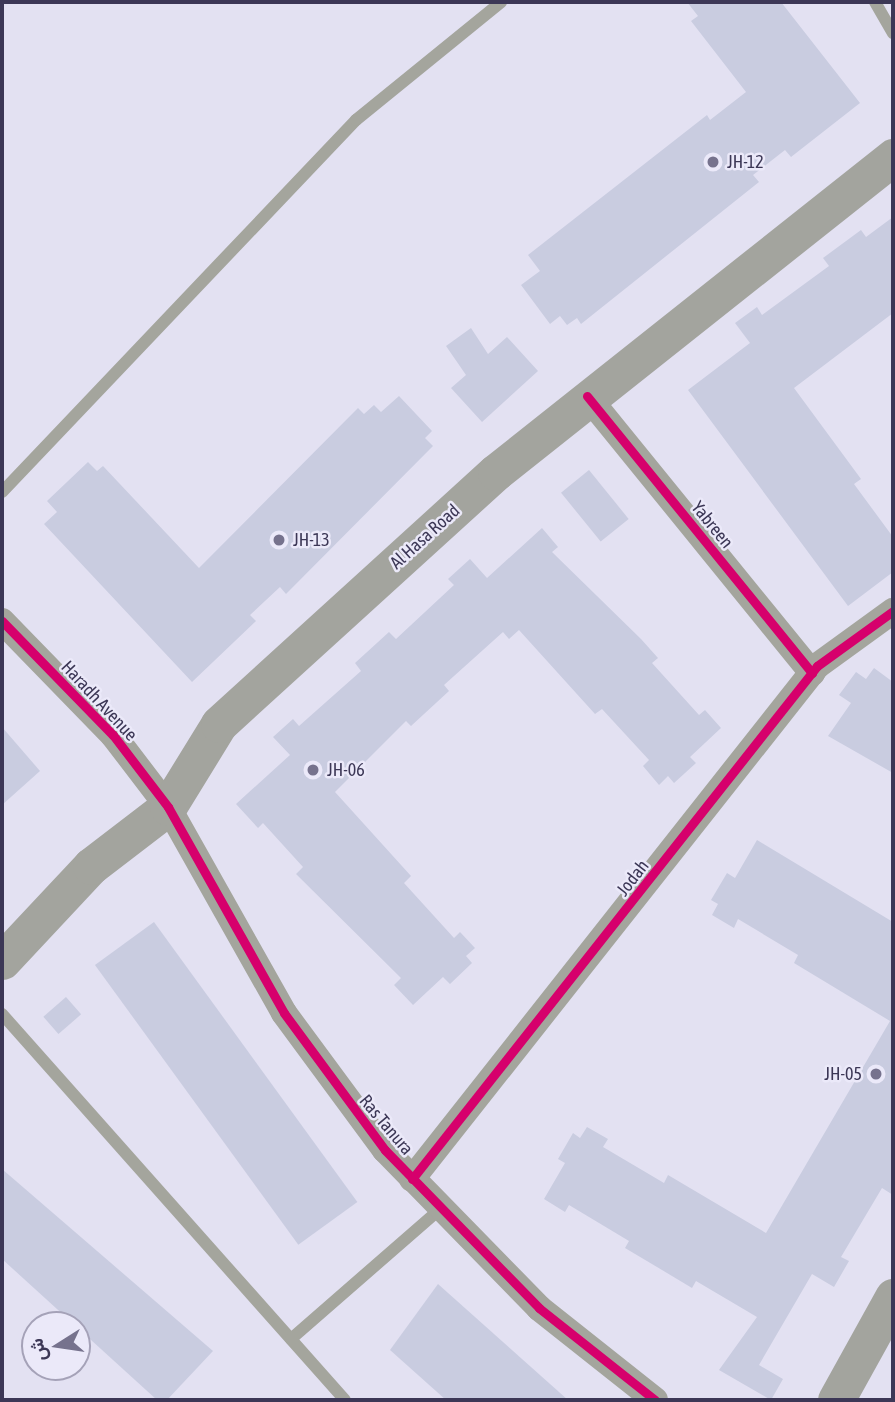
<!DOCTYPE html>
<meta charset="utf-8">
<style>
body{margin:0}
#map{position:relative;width:895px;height:1402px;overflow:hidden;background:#e3e1f2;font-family:"Asap Condensed",Vazirmatn,sans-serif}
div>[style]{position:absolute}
.building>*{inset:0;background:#c9cce0;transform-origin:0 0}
.service>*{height:12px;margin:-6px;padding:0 6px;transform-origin:6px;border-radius:6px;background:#a4a59d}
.minor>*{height:26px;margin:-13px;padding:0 13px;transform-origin:13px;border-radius:13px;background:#a4a59d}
.secondary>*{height:37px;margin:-18.5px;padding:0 18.5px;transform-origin:18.5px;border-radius:18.5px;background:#a3a49e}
.cycleway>*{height:9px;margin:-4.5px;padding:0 4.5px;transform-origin:4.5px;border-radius:4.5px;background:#d6006c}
.dots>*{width:19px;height:19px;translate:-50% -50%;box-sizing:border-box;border:4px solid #ebe9f9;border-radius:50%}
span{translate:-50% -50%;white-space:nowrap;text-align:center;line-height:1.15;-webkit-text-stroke:5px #ebe9f9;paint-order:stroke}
.poi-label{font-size:18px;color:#3c3756}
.left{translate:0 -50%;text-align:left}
.right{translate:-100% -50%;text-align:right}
.street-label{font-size:18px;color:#3c3756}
.frame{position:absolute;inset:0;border:4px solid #3c3756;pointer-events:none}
.north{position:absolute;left:21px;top:1311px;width:70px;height:70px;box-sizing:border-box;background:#ebe9f9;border:2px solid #a5a2b8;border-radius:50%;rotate:258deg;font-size:19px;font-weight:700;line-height:28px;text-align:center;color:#3c3756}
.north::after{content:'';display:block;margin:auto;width:24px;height:32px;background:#76728d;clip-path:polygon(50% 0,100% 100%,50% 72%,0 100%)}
</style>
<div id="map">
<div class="building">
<div style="clip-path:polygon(687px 2px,781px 2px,860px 103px,791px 157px,785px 150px,753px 175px,759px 182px,581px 324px,577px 318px,567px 325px,560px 316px,550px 324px,521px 285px,540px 271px,528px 255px,707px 115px,710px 120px,746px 92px,691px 21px,698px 16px)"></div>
<div style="clip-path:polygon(893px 217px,893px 313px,794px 388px,861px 479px,854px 484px,893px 537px,893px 572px,848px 606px,688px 390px,750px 343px,735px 323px,757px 307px,762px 315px,829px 266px,823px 258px,861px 230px,866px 237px)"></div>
<div style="clip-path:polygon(471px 328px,488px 354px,507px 337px,538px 371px,482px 422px,451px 388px,466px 375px,446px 346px)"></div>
<div style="clip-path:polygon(399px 396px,432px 431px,425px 438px,433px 446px,286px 594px,280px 587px,250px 615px,256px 621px,192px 682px,44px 524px,57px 512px,47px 501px,88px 462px,97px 471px,103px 466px,199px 568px,358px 408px,364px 414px,374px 405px,381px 412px)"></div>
<div style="left:589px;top:470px;width:63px;height:36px;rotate:51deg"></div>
<div style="clip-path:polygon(542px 528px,558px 547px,552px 552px,641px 639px,658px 658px,652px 663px,699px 715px,705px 710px,721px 728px,690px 757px,696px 763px,674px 783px,668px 776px,659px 785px,643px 766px,649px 760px,602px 709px,595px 714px,519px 630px,509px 639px,503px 632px,444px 685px,449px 691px,411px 726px,406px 721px,335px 792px,411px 876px,404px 883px,454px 938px,460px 932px,475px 948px,466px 956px,472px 963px,450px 984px,443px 977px,413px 1005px,394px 985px,401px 978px,296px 874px,303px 867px,263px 823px,258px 828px,236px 804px,290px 755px,273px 737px,293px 719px,299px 726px,361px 671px,355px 663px,389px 632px,396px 639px,454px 585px,448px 579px,470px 559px,487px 578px)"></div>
<div style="clip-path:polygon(874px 668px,893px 682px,893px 773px,828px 736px,851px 703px,839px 695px,856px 672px,866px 679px)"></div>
<div style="clip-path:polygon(2px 727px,40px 771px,2px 805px)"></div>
<div style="clip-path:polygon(757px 840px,893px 922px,893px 1195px,882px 1188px,841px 1257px,849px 1261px,834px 1287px,812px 1274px,759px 1365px,783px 1379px,771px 1400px,719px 1370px,757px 1317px,696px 1281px,692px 1288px,657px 1267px,625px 1248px,629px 1241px,569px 1205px,565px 1212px,544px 1199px,565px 1163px,558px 1159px,573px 1133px,580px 1138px,587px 1127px,608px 1139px,603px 1147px,664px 1183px,668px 1175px,766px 1233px,890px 1021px,794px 963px,798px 955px,738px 919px,734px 928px,712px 915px,718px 904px,711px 900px,727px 873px,735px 878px)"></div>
<div style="left:154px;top:922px;width:346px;height:73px;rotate:54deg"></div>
<div style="left:66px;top:997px;width:23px;height:30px;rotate:49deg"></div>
<div style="clip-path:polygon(2px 1169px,213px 1351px,167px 1400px,157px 1400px,2px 1259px)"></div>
<div style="clip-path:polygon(438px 1284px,568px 1400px,446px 1400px,390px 1350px)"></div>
</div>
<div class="service">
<div style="left:875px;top:2px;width:36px;rotate:60deg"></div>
<div style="left:2px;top:492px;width:514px;rotate:-46.42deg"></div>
<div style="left:356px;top:120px;width:187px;rotate:-39.1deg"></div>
<div style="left:2px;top:1014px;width:516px;rotate:48.38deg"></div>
<div style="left:291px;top:1339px;width:196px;rotate:-41.1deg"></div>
</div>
<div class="minor">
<div style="left:587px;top:396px;width:357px;rotate:50.9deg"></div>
<div style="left:2px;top:621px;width:159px;rotate:45.8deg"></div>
<div style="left:113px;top:735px;width:91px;rotate:52.6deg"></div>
<div style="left:168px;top:807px;width:236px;rotate:60.6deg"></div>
<div style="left:284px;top:1013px;width:170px;rotate:53.6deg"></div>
<div style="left:385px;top:1150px;width:221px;rotate:45.7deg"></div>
<div style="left:539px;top:1308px;width:148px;rotate:38.4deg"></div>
<div style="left:412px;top:1179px;width:654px;rotate:-51.71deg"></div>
<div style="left:817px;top:666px;width:94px;rotate:-35.9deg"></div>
</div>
<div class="secondary">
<div style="left:2px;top:961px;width:130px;rotate:-46.9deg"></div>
<div style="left:91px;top:866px;width:97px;rotate:-37.5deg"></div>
<div style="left:168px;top:807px;width:97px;rotate:-58.4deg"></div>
<div style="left:219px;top:724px;width:374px;rotate:-42.3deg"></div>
<div style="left:496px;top:472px;width:507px;rotate:-38.43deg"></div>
<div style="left:836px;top:1400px;width:118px;rotate:-61deg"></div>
</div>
<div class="cycleway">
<div style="left:587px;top:396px;width:357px;rotate:50.9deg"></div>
<div style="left:2px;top:621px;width:159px;rotate:45.8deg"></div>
<div style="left:113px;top:735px;width:91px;rotate:52.6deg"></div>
<div style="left:168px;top:807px;width:236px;rotate:60.6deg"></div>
<div style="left:284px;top:1013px;width:170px;rotate:53.6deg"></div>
<div style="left:385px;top:1150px;width:221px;rotate:45.7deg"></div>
<div style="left:539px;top:1308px;width:148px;rotate:38.4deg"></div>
<div style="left:412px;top:1179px;width:654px;rotate:-51.71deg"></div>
<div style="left:817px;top:666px;width:94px;rotate:-35.9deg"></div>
</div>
<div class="dots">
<div style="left:713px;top:162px;background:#76728d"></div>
<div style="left:279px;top:540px;background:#76728d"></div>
<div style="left:313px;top:770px;background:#76728d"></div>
<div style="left:876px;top:1074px;background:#76728d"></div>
</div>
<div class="poi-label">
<span class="left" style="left:727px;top:162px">JH-12</span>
<span class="left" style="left:293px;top:540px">JH-13</span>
<span class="left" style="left:327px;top:770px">JH-06</span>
<span class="right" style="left:862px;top:1074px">JH-05</span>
</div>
<div class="street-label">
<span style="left:712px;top:525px;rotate:51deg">Yabreen</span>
<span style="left:425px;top:537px;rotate:-42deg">Al Hasa Road</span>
<span style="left:99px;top:701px;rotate:47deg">Haradh Avenue</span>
<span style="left:633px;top:878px;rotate:-52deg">Jodah</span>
<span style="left:386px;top:1125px;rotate:50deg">Ras Tanura</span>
</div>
<div class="frame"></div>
<div class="north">ش</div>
</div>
